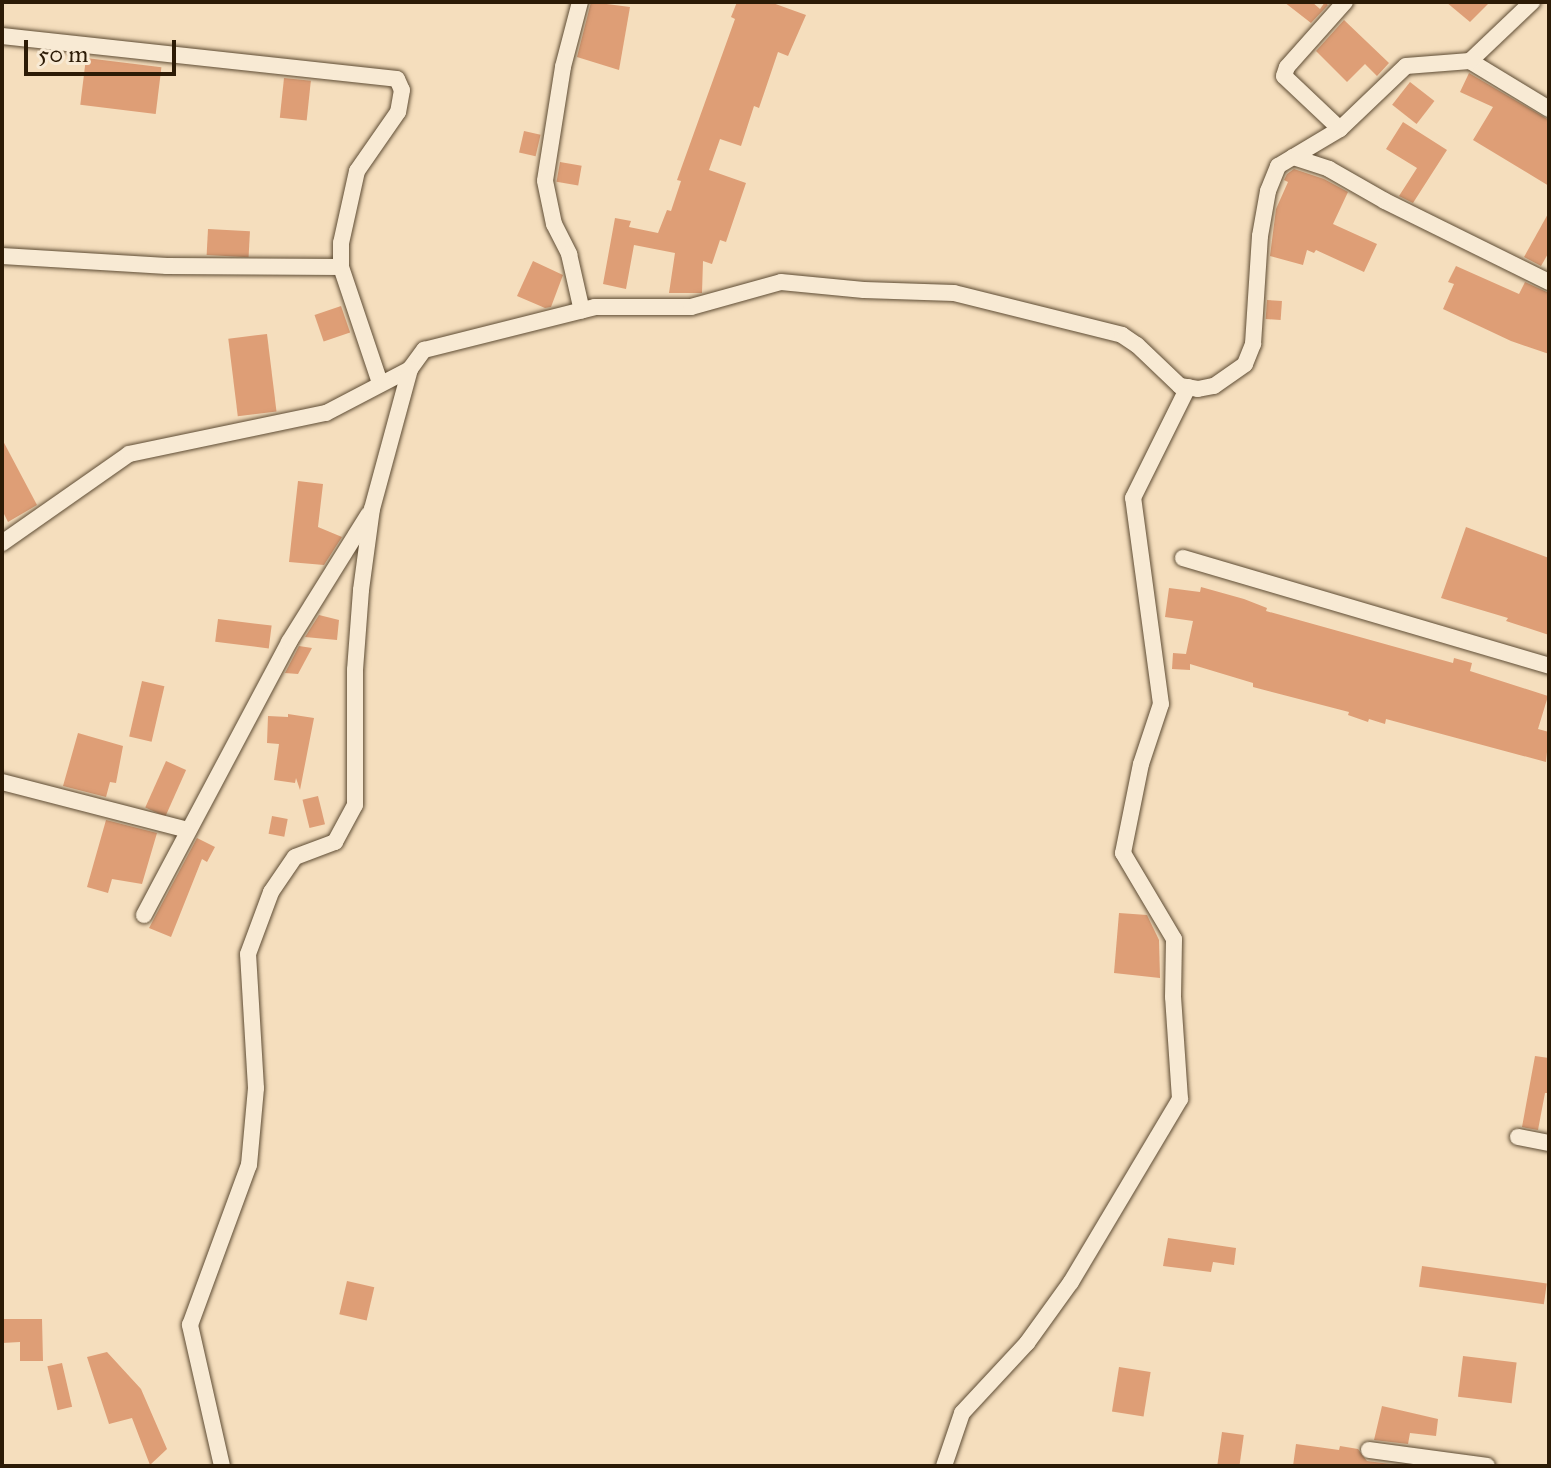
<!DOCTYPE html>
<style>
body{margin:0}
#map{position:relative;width:1551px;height:1468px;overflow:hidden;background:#f5debd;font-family:"IM FELL Great Primer",serif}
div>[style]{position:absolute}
.building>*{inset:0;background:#de9e76;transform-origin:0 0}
.roads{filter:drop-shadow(0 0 2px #5e4c34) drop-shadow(0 0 2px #5e4c34)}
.minor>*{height:16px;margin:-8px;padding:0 8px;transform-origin:8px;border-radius:8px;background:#f8ead4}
span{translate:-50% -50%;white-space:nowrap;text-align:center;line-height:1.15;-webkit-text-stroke:7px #f8ead4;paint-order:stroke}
.frame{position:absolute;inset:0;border:4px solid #2c1b06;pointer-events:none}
.scale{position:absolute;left:24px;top:40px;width:152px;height:36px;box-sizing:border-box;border:4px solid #2c1b06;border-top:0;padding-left:10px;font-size:24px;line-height:28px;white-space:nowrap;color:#2c1b06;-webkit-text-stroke:6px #f8ead4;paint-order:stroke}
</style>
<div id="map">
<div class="building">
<div style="clip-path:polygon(591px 2px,630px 7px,619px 70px,577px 57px)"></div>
<div style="clip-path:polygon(737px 2px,770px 2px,806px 15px,788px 56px,778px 52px,759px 108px,754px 106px,741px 146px,720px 139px,709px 170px,746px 183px,726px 242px,720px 240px,712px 264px,703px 261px,702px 293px,669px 293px,675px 253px,634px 245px,626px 289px,603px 284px,615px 218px,631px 221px,629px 227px,658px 233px,667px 210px,671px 211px,681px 181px,677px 180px,735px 19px,731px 17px)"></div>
<div style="clip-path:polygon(1284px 2px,1312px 2px,1320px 9px,1325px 2px,1328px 5px,1311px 23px)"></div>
<div style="clip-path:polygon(1446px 2px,1490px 2px,1470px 22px)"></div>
<div style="clip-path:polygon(1344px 20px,1389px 63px,1377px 76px,1365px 64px,1347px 82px,1316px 51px)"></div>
<div style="left:86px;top:58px;width:76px;height:47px;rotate:7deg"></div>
<div style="clip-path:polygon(1469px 73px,1549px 120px,1549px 186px,1473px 140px,1493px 107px,1460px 92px)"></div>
<div style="left:284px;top:78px;width:27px;height:40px;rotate:6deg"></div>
<div style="left:1410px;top:82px;width:31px;height:29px;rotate:38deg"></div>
<div style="clip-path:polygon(1403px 122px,1447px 150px,1413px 203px,1399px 196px,1417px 168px,1386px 149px)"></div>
<div style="left:524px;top:131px;width:17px;height:22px;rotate:13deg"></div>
<div style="left:560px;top:162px;width:22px;height:20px;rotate:10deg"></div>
<div style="clip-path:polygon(1294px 169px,1324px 179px,1348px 192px,1333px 224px,1377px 244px,1364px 272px,1316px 250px,1314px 253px,1307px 250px,1303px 265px,1270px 256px,1276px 209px,1288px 182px,1284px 180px,1287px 174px)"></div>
<div style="clip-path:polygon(1549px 212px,1549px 252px,1541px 266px,1524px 257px)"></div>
<div style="left:208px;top:229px;width:42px;height:26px;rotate:3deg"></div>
<div style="clip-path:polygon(533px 261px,563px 275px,551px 307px,545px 308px,517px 296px)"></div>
<div style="clip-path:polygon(1456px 266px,1519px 294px,1525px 282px,1549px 293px,1549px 354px,1511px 341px,1443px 309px,1454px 284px,1448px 282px)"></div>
<div style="left:1267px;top:300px;width:15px;height:19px;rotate:4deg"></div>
<div style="left:341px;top:306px;width:28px;height:28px;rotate:71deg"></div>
<div style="left:267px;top:334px;width:78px;height:39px;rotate:83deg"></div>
<div style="clip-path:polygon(2px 439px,37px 505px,8px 522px,2px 510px)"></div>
<div style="clip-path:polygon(298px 481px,323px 484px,318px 527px,342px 537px,324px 565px,289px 562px)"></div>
<div style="clip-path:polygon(1466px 527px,1549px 558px,1549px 635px,1506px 621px,1508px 618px,1441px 598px)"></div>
<div style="clip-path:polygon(1201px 587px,1244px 599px,1267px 608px,1266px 611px,1453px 663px,1454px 658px,1472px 663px,1470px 671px,1548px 696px,1538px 729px,1549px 732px,1546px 762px,1386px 719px,1385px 724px,1369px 719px,1368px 722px,1348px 715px,1349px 712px,1253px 687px,1253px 683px,1190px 664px,1190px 670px,1172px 669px,1173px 653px,1186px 654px,1193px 621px,1165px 617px,1169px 588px,1200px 592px)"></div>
<div style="clip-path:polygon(319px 615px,339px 620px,337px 640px,305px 637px)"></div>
<div style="left:218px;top:619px;width:54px;height:23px;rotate:7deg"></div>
<div style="clip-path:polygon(299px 646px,312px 648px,298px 674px,285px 673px)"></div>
<div style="left:142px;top:681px;width:23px;height:57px;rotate:13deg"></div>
<div style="clip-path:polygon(288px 714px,314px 718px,300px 790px,296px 778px,295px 783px,274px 780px,279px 744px,267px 743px,268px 716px,288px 717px)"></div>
<div style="clip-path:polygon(78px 733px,123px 746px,116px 783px,110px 782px,106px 797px,63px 786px)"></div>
<div style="left:166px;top:761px;width:22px;height:51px;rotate:24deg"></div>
<div style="left:318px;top:796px;width:29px;height:16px;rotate:76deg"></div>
<div style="left:272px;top:816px;width:16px;height:18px;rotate:11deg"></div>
<div style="clip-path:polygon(106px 820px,157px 833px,142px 884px,112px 879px,108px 893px,87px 887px)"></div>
<div style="clip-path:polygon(197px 838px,215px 847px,207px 862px,202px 859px,171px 937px,149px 928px)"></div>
<div style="clip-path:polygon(1119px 913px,1147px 915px,1159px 940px,1160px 978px,1114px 973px)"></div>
<div style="clip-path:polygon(1535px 1056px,1549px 1058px,1549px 1093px,1545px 1093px,1538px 1130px,1522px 1127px)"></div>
<div style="clip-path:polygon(1168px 1238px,1236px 1248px,1234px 1265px,1213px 1262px,1211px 1272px,1163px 1266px)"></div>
<div style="left:1422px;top:1266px;width:126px;height:21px;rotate:8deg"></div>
<div style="left:347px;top:1281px;width:28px;height:34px;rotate:13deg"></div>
<div style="clip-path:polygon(2px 1319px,42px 1319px,43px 1361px,20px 1361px,20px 1342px,2px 1343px)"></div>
<div style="clip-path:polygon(107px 1352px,141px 1389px,167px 1449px,150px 1465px,132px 1418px,109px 1424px,87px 1357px)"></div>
<div style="left:1463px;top:1356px;width:54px;height:41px;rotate:7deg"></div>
<div style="left:62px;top:1363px;width:45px;height:15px;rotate:77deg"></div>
<div style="left:1119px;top:1367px;width:32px;height:45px;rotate:9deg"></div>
<div style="clip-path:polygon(1382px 1406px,1438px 1419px,1436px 1436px,1410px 1433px,1408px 1444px,1374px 1440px)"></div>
<div style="left:1222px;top:1432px;width:22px;height:34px;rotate:8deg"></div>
<div style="clip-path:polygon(1296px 1444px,1339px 1450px,1340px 1446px,1358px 1449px,1367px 1461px,1405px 1466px,1293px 1466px)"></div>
</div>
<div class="roads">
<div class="minor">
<div style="left:580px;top:2px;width:67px;rotate:104.7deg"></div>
<div style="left:563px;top:67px;width:115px;rotate:99deg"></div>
<div style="left:545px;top:181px;width:44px;rotate:78.2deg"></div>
<div style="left:554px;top:224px;width:34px;rotate:63deg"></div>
<div style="left:569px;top:254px;width:58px;rotate:77.2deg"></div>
<div style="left:2px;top:36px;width:397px;rotate:6.2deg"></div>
<div style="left:397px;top:79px;width:12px;rotate:66deg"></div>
<div style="left:402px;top:90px;width:22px;rotate:100deg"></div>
<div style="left:398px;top:112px;width:72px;rotate:124.8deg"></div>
<div style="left:357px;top:171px;width:74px;rotate:102.5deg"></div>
<div style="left:341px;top:243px;width:24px;rotate:90deg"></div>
<div style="left:341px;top:267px;width:122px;rotate:71.4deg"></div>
<div style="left:1470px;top:61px;width:92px;rotate:31.3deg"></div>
<div style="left:1340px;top:129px;width:77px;rotate:-136.6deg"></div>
<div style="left:1284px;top:76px;width:9px;rotate:-72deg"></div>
<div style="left:1287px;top:67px;width:87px;rotate:-48.3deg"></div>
<div style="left:1293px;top:157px;width:38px;rotate:18deg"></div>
<div style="left:1329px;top:169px;width:64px;rotate:29.7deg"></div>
<div style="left:1385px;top:201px;width:183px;rotate:26.3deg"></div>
<div style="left:2px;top:256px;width:165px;rotate:3.5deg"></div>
<div style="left:167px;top:266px;width:174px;rotate:0.3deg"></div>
<div style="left:2px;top:543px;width:155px;rotate:-35deg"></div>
<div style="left:129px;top:454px;width:201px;rotate:-11.8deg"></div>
<div style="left:326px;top:413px;width:95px;rotate:-27.6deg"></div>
<div style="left:410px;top:369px;width:24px;rotate:-54deg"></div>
<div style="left:424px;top:350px;width:176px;rotate:-14.1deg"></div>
<div style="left:595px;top:307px;width:96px"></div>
<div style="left:691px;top:307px;width:93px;rotate:-15.5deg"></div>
<div style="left:781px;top:282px;width:83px;rotate:5.5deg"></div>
<div style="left:864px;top:290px;width:90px;rotate:1.9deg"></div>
<div style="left:954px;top:293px;width:173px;rotate:14deg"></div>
<div style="left:1122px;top:335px;width:18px;rotate:34deg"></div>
<div style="left:1137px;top:345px;width:59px;rotate:43.6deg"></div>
<div style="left:1180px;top:386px;width:18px;rotate:9deg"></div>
<div style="left:1198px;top:389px;width:16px;rotate:-11deg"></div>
<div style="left:1214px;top:386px;width:38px;rotate:-35deg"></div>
<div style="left:1245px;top:364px;width:22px;rotate:-68deg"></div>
<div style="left:1253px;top:344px;width:108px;rotate:-86.3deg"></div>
<div style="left:1260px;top:236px;width:46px;rotate:-79.9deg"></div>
<div style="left:1268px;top:191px;width:27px;rotate:-68deg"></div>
<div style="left:1278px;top:166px;width:72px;rotate:-30.8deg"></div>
<div style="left:1340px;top:129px;width:91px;rotate:-43.7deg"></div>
<div style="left:1406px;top:66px;width:64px;rotate:-4.5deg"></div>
<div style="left:1470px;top:61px;width:86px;rotate:-43.6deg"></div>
<div style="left:1183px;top:558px;width:382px;rotate:16.4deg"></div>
<div style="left:2px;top:782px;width:192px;rotate:14.5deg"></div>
<div style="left:144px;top:915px;width:309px;rotate:-62deg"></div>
<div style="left:289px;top:642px;width:150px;rotate:-58.1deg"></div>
<div style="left:1518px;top:1137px;width:32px;rotate:11deg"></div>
<div style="left:1369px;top:1450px;width:119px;rotate:7.7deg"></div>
<div style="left:222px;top:1466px;width:145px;rotate:-102.8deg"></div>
<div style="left:190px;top:1325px;width:171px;rotate:-69.8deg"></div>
<div style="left:249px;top:1165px;width:77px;rotate:-84.8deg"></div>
<div style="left:256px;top:1088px;width:134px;rotate:-93.4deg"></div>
<div style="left:248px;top:954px;width:66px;rotate:-69.6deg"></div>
<div style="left:271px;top:892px;width:42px;rotate:-55.6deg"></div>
<div style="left:295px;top:857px;width:43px;rotate:-20.6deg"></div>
<div style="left:335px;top:842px;width:42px;rotate:-61.6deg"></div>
<div style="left:355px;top:805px;width:135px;rotate:-90deg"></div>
<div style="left:355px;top:670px;width:80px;rotate:-85.7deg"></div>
<div style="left:361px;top:590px;width:82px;rotate:-82.3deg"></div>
<div style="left:372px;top:509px;width:145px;rotate:-74.8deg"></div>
<div style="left:944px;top:1466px;width:56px;rotate:-71.2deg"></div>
<div style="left:962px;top:1413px;width:96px;rotate:-47.1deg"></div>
<div style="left:1027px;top:1343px;width:75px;rotate:-54.2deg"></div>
<div style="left:1071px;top:1282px;width:213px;rotate:-59.2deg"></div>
<div style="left:1180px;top:1099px;width:102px;rotate:-93.9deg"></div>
<div style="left:1173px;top:997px;width:58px;rotate:-89deg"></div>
<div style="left:1174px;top:939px;width:100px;rotate:-120.7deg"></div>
<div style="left:1123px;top:853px;width:91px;rotate:-78.6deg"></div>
<div style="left:1141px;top:764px;width:63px;rotate:-71.6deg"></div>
<div style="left:1161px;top:704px;width:208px;rotate:-97.7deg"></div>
<div style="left:1133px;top:498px;width:124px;rotate:-63.6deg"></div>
</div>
</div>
<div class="frame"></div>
<div class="scale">50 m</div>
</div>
